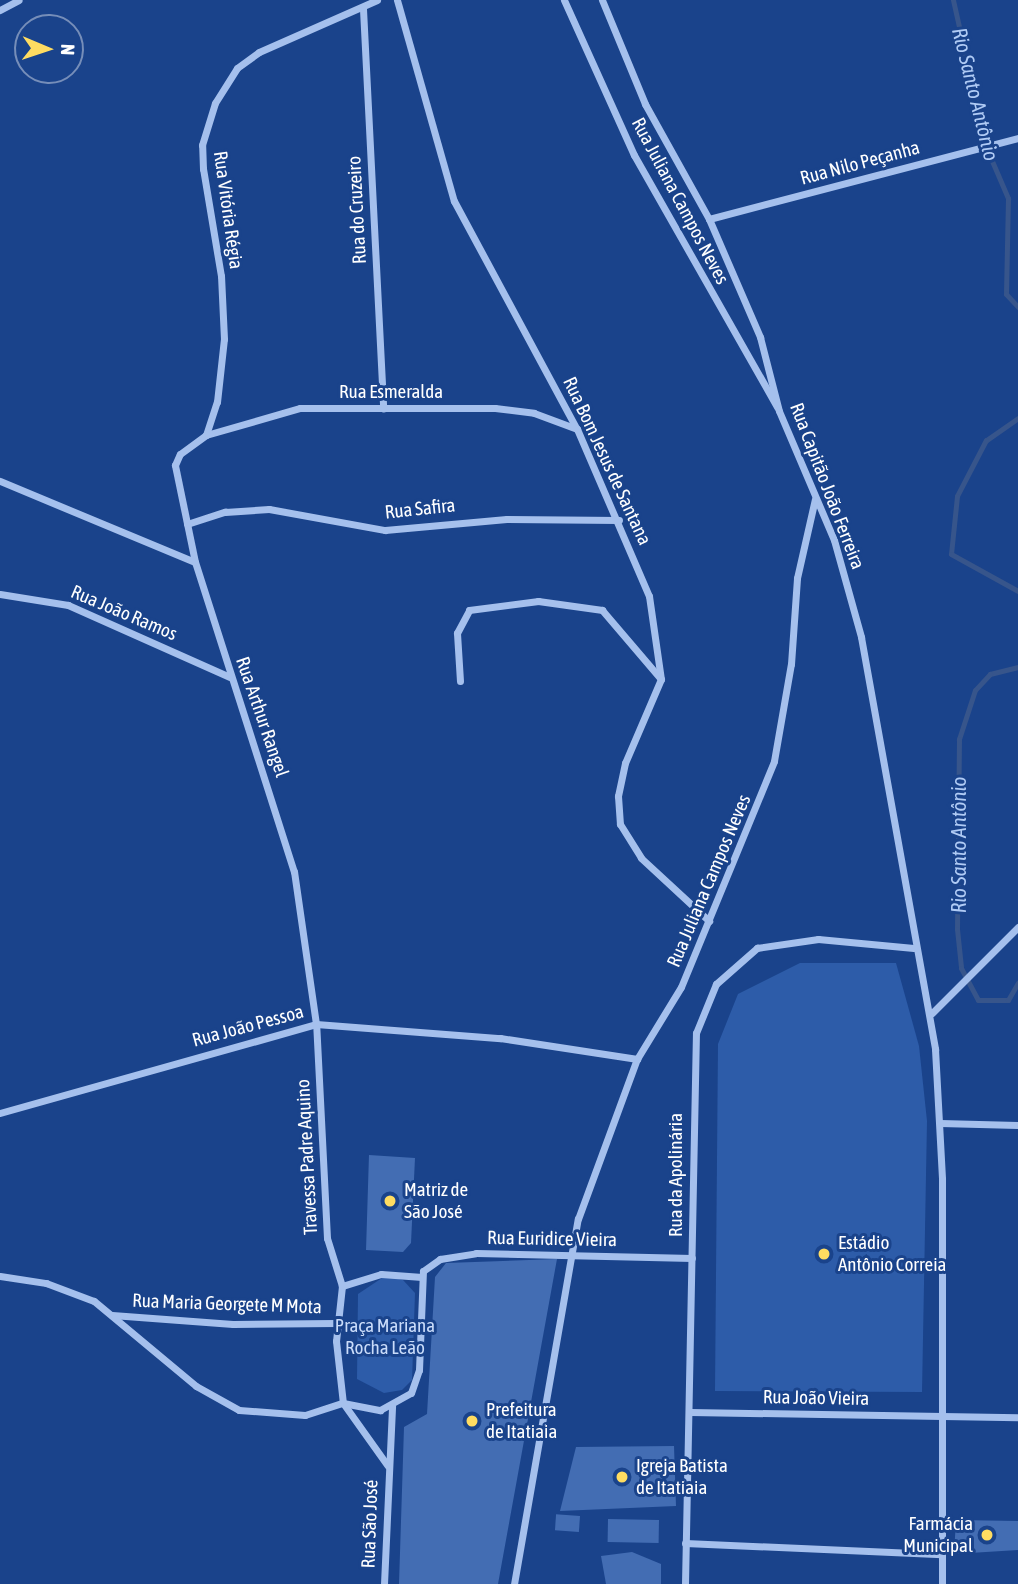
<!DOCTYPE html>
<meta charset="utf-8">
<style>
body{margin:0}
#map{position:relative;width:1018px;height:1584px;overflow:hidden;background:#1a438b;font-family:"Asap Condensed",sans-serif}
div>[style]{position:absolute}
.green>*{inset:0;background:#2d5ca9}
.stream>*{height:5px;margin:-2.5px;padding:0 2.5px;transform-origin:2.5px;border-radius:2.5px;background:#37558b}
.building>*{inset:0;background:#436db3;transform-origin:0 0}
.minor>*{height:7px;margin:-3.5px;padding:0 3.5px;transform-origin:3.5px;border-radius:3.5px;background:#a5c0ed}
.dots>*{width:19px;height:19px;translate:-50% -50%;box-sizing:border-box;border:4px solid #1a438b;border-radius:50%}
span{translate:-50% -50%;white-space:nowrap;text-align:center;line-height:1.15;-webkit-text-stroke:6px #1a438b;paint-order:stroke}
.street-label{font-size:19px;color:#fff}
.poi-label{font-size:19px;color:#fff}
.left{translate:0 -50%;text-align:left}
.right{translate:-100% -50%;text-align:right}
.park-label{font-size:19px;color:#cadcfa}
.water-label{font-size:21px;color:#b0cbf5;font-style:italic}
.north{position:absolute;left:14px;top:14px;width:70px;height:70px;box-sizing:border-box;background:#1a438b;border:2px solid #768eb9;border-radius:50%;rotate:92deg;font-size:19px;font-weight:700;line-height:28px;text-align:center;color:#fff}
.north::after{content:'';display:block;margin:auto;width:24px;height:32px;background:#ffdc61;clip-path:polygon(50% 0,100% 100%,50% 72%,0 100%)}
</style>
<div id="map">
<div class="green">
<div style="clip-path:polygon(800px 963px,896px 963px,919px 1046px,927px 1121px,922px 1392px,715px 1391px,718px 1044px,738px 994px)"></div>
<div style="clip-path:polygon(385px 1276px,403px 1280px,415px 1293px,412px 1380px,402px 1390px,384px 1393px,357px 1379px,358px 1294px)"></div>
</div>
<div class="stream">
<div style="left:953px;top:0;width:151px;rotate:77.3deg"></div>
<div style="left:986px;top:147px;width:56px;rotate:66.7deg"></div>
<div style="left:1008px;top:198px;width:96px;rotate:91.2deg"></div>
<div style="left:1006px;top:294px;width:18px;rotate:47deg"></div>
<div style="left:1018px;top:418px;width:39px;rotate:145deg"></div>
<div style="left:986px;top:440px;width:63px;rotate:117.4deg"></div>
<div style="left:957px;top:496px;width:58px;rotate:95.9deg"></div>
<div style="left:951px;top:554px;width:77px;rotate:28.9deg"></div>
<div style="left:1018px;top:667px;width:29px;rotate:166deg"></div>
<div style="left:990px;top:674px;width:22px;rotate:133deg"></div>
<div style="left:975px;top:690px;width:52px;rotate:108.1deg"></div>
<div style="left:959px;top:739px;width:190px;rotate:90.6deg"></div>
<div style="left:957px;top:929px;width:39px;rotate:84deg"></div>
<div style="left:961px;top:968px;width:36px;rotate:62deg"></div>
<div style="left:978px;top:1000px;width:30px"></div>
<div style="left:1008px;top:1000px;width:20px;rotate:-60deg"></div>
</div>
<div class="building">
<div style="clip-path:polygon(369px 1155px,415px 1158px,411px 1243px,403px 1252px,366px 1250px)"></div>
<div style="clip-path:polygon(557px 1259px,498px 1584px,399px 1584px,404px 1427px,427px 1414px,435px 1277px,446px 1263px)"></div>
<div style="clip-path:polygon(674px 1446px,676px 1506px,560px 1511px,576px 1447px)"></div>
<div style="left:580px;top:1516px;width:16px;height:24px;rotate:94deg"></div>
<div style="left:608px;top:1519px;width:51px;height:23px;rotate:1deg"></div>
<div style="clip-path:polygon(956px 1520px,1018px 1521px,1018px 1550px,954px 1554px)"></div>
<div style="clip-path:polygon(632px 1552px,661px 1564px,661px 1584px,606px 1584px,601px 1556px)"></div>
</div>
<div class="minor">
<div style="left:397px;top:0;width:209px;rotate:74.2deg"></div>
<div style="left:454px;top:201px;width:259px;rotate:61.7deg"></div>
<div style="left:577px;top:429px;width:182px;rotate:66.7deg"></div>
<div style="left:649px;top:596px;width:84px;rotate:81.8deg"></div>
<div style="left:661px;top:679px;width:91px;rotate:113.2deg"></div>
<div style="left:625px;top:763px;width:34px;rotate:102deg"></div>
<div style="left:618px;top:796px;width:28px;rotate:86deg"></div>
<div style="left:620px;top:824px;width:40px;rotate:58deg"></div>
<div style="left:641px;top:858px;width:93px;rotate:42.8deg"></div>
<div style="left:564px;top:0;width:170px;rotate:65.7deg"></div>
<div style="left:634px;top:155px;width:290px;rotate:60.4deg"></div>
<div style="left:602px;top:0;width:113px;rotate:67.5deg"></div>
<div style="left:645px;top:104px;width:132px;rotate:60.9deg"></div>
<div style="left:709px;top:219px;width:129px;rotate:66.6deg"></div>
<div style="left:760px;top:337px;width:76px;rotate:75.6deg"></div>
<div style="left:779px;top:411px;width:140px;rotate:66.9deg"></div>
<div style="left:834px;top:540px;width:101px;rotate:74.4deg"></div>
<div style="left:861px;top:637px;width:419px;rotate:79.8deg"></div>
<div style="left:935px;top:1049px;width:130px;rotate:86.9deg"></div>
<div style="left:942px;top:1179px;width:405px;rotate:90deg"></div>
<div style="left:363px;top:9px;width:400px;rotate:87.1deg"></div>
<div style="left:0;top:10px;width:21px;rotate:-28deg"></div>
<div style="left:709px;top:219px;width:319px;rotate:-14.7deg"></div>
<div style="left:206px;top:435px;width:35px;rotate:-72deg"></div>
<div style="left:217px;top:402px;width:63px;rotate:-83.7deg"></div>
<div style="left:224px;top:339px;width:63px;rotate:-92.7deg"></div>
<div style="left:221px;top:276px;width:109px;rotate:-99.5deg"></div>
<div style="left:203px;top:169px;width:24px;rotate:-92deg"></div>
<div style="left:202px;top:145px;width:44px;rotate:-72.8deg"></div>
<div style="left:215px;top:103px;width:41px;rotate:-57.8deg"></div>
<div style="left:237px;top:68px;width:27px;rotate:-36deg"></div>
<div style="left:259px;top:52px;width:129px;rotate:-23.8deg"></div>
<div style="left:0;top:481px;width:211px;rotate:22.6deg"></div>
<div style="left:187px;top:524px;width:40px;rotate:-18deg"></div>
<div style="left:225px;top:512px;width:44px;rotate:-3.9deg"></div>
<div style="left:269px;top:509px;width:118px;rotate:10.3deg"></div>
<div style="left:385px;top:530px;width:122px;rotate:-5.2deg"></div>
<div style="left:507px;top:519px;width:112px;rotate:0.5deg"></div>
<div style="left:0;top:594px;width:69px;rotate:9.2deg"></div>
<div style="left:68px;top:605px;width:177px;rotate:24deg"></div>
<div style="left:460px;top:681px;width:48px;rotate:-93.6deg"></div>
<div style="left:457px;top:633px;width:26px;rotate:-62deg"></div>
<div style="left:469px;top:610px;width:70px;rotate:-7.4deg"></div>
<div style="left:538px;top:601px;width:65px;rotate:8deg"></div>
<div style="left:602px;top:610px;width:89px;rotate:49.5deg"></div>
<div style="left:932px;top:1013px;width:122px;rotate:-45deg"></div>
<div style="left:0;top:1113px;width:328px;rotate:-15.7deg"></div>
<div style="left:316px;top:1024px;width:185px;rotate:4.4deg"></div>
<div style="left:500px;top:1038px;width:139px;rotate:8.7deg"></div>
<div style="left:940px;top:1123px;width:78px;rotate:1.5deg"></div>
<div style="left:0;top:1276px;width:47px;rotate:8.7deg"></div>
<div style="left:46px;top:1283px;width:51px;rotate:20.6deg"></div>
<div style="left:94px;top:1301px;width:133px;rotate:39.8deg"></div>
<div style="left:196px;top:1386px;width:49px;rotate:29.2deg"></div>
<div style="left:239px;top:1410px;width:66px;rotate:4.3deg"></div>
<div style="left:305px;top:1415px;width:40px;rotate:-18deg"></div>
<div style="left:343px;top:1403px;width:77px;rotate:54.5deg"></div>
<div style="left:422px;top:1277px;width:41px;rotate:-175.8deg"></div>
<div style="left:381px;top:1274px;width:41px;rotate:162.9deg"></div>
<div style="left:342px;top:1286px;width:55px;rotate:96.2deg"></div>
<div style="left:336px;top:1341px;width:62px;rotate:83.6deg"></div>
<div style="left:343px;top:1403px;width:38px;rotate:11deg"></div>
<div style="left:380px;top:1410px;width:35px;rotate:-29deg"></div>
<div style="left:411px;top:1393px;width:24px;rotate:-71deg"></div>
<div style="left:419px;top:1370px;width:99px;rotate:-87.7deg"></div>
<div style="left:423px;top:1271px;width:21px;rotate:-35deg"></div>
<div style="left:440px;top:1259px;width:36px;rotate:-9deg"></div>
<div style="left:476px;top:1253px;width:216px;rotate:1.3deg"></div>
<div style="left:342px;top:1286px;width:50px;rotate:-107.4deg"></div>
<div style="left:327px;top:1238px;width:214px;rotate:-92.9deg"></div>
<div style="left:316px;top:1024px;width:154px;rotate:-98.2deg"></div>
<div style="left:294px;top:872px;width:325px;rotate:-107.7deg"></div>
<div style="left:195px;top:562px;width:99px;rotate:-101.7deg"></div>
<div style="left:175px;top:465px;width:12px;rotate:-66deg"></div>
<div style="left:180px;top:454px;width:32px;rotate:-36deg"></div>
<div style="left:206px;top:435px;width:98px;rotate:-16deg"></div>
<div style="left:300px;top:408px;width:195px"></div>
<div style="left:495px;top:408px;width:39px;rotate:7deg"></div>
<div style="left:534px;top:413px;width:46px;rotate:20.4deg"></div>
<div style="left:112px;top:1315px;width:121px;rotate:4.3deg"></div>
<div style="left:233px;top:1324px;width:103px;rotate:-0.6deg"></div>
<div style="left:690px;top:1412px;width:328px;rotate:0.9deg"></div>
<div style="left:685px;top:1543px;width:257px;rotate:2.5deg"></div>
<div style="left:384px;top:1584px;width:178px;rotate:-87.4deg"></div>
<div style="left:514px;top:1584px;width:371px;rotate:-80.1deg"></div>
<div style="left:578px;top:1219px;width:171px;rotate:-69.8deg"></div>
<div style="left:637px;top:1059px;width:84px;rotate:-58.6deg"></div>
<div style="left:681px;top:987px;width:244px;rotate:-67.6deg"></div>
<div style="left:774px;top:761px;width:98px;rotate:-80.1deg"></div>
<div style="left:791px;top:664px;width:86px;rotate:-86deg"></div>
<div style="left:797px;top:578px;width:81px;rotate:-77.2deg"></div>
<div style="left:685px;top:1584px;width:551px;rotate:-88.86deg"></div>
<div style="left:696px;top:1033px;width:53px;rotate:-67.8deg"></div>
<div style="left:716px;top:984px;width:55px;rotate:-41.3deg"></div>
<div style="left:757px;top:948px;width:62px;rotate:-8.4deg"></div>
<div style="left:818px;top:939px;width:96px;rotate:5.4deg"></div>
</div>
<div class="dots">
<div style="left:390px;top:1201px;background:#ffdc61"></div>
<div style="left:824px;top:1254px;background:#ffdc61"></div>
<div style="left:472px;top:1421px;background:#ffdc61"></div>
<div style="left:622px;top:1477px;background:#ffdc61"></div>
<div style="left:987px;top:1535px;background:#ffdc61"></div>
</div>
<div class="street-label">
<span style="left:860px;top:163px;rotate:-15deg">Rua Nilo Peçanha</span>
<span style="left:680px;top:201px;rotate:62deg">Rua Juliana Campos Neves</span>
<span style="left:228px;top:210px;rotate:82deg">Rua Vitória Régia</span>
<span style="left:357px;top:210px;rotate:-93deg">Rua do Cruzeiro</span>
<span style="left:391px;top:392px">Rua Esmeralda</span>
<span style="left:607px;top:461px;rotate:65deg">Rua Bom Jesus de Santana</span>
<span style="left:827px;top:486px;rotate:69deg">Rua Capitão João Ferreira</span>
<span style="left:420px;top:509px;rotate:-6deg">Rua Safira</span>
<span style="left:124px;top:613px;rotate:23deg">Rua João Ramos</span>
<span style="left:262px;top:717px;rotate:71deg">Rua Arthur Rangel</span>
<span style="left:709px;top:881px;rotate:-67deg">Rua Juliana Campos Neves</span>
<span style="left:248px;top:1026px;rotate:-15deg">Rua João Pessoa</span>
<span style="left:307px;top:1157px;rotate:-93deg">Travessa Padre Aquino</span>
<span style="left:676px;top:1175px;rotate:-90deg">Rua da Apolinária</span>
<span style="left:552px;top:1239px;rotate:1deg">Rua Euridice Vieira</span>
<span style="left:227px;top:1304px;rotate:2deg">Rua Maria Georgete M Mota</span>
<span style="left:816px;top:1398px;rotate:1deg">Rua João Vieira</span>
<span style="left:370px;top:1524px;rotate:-88deg">Rua São José</span>
</div>
<div class="poi-label">
<span class="left" style="left:404px;top:1201px">Matriz de<br>São José</span>
<span class="left" style="left:838px;top:1254px">Estádio<br>Antônio Correia</span>
<span class="left" style="left:486px;top:1421px">Prefeitura<br>de Itatiaia</span>
<span class="left" style="left:636px;top:1477px">Igreja Batista<br>de Itatiaia</span>
<span class="right" style="left:973px;top:1535px">Farmácia<br>Municipal</span>
</div>
<div class="park-label">
<span style="left:385px;top:1337px">Praça Mariana<br>Rocha Leão</span>
</div>
<div class="water-label">
<span style="left:976px;top:94px;rotate:76deg">Rio Santo Antônio</span>
<span style="left:958px;top:845px;rotate:-90deg">Rio Santo Antônio</span>
</div>
<div class="north">N</div>
</div>
